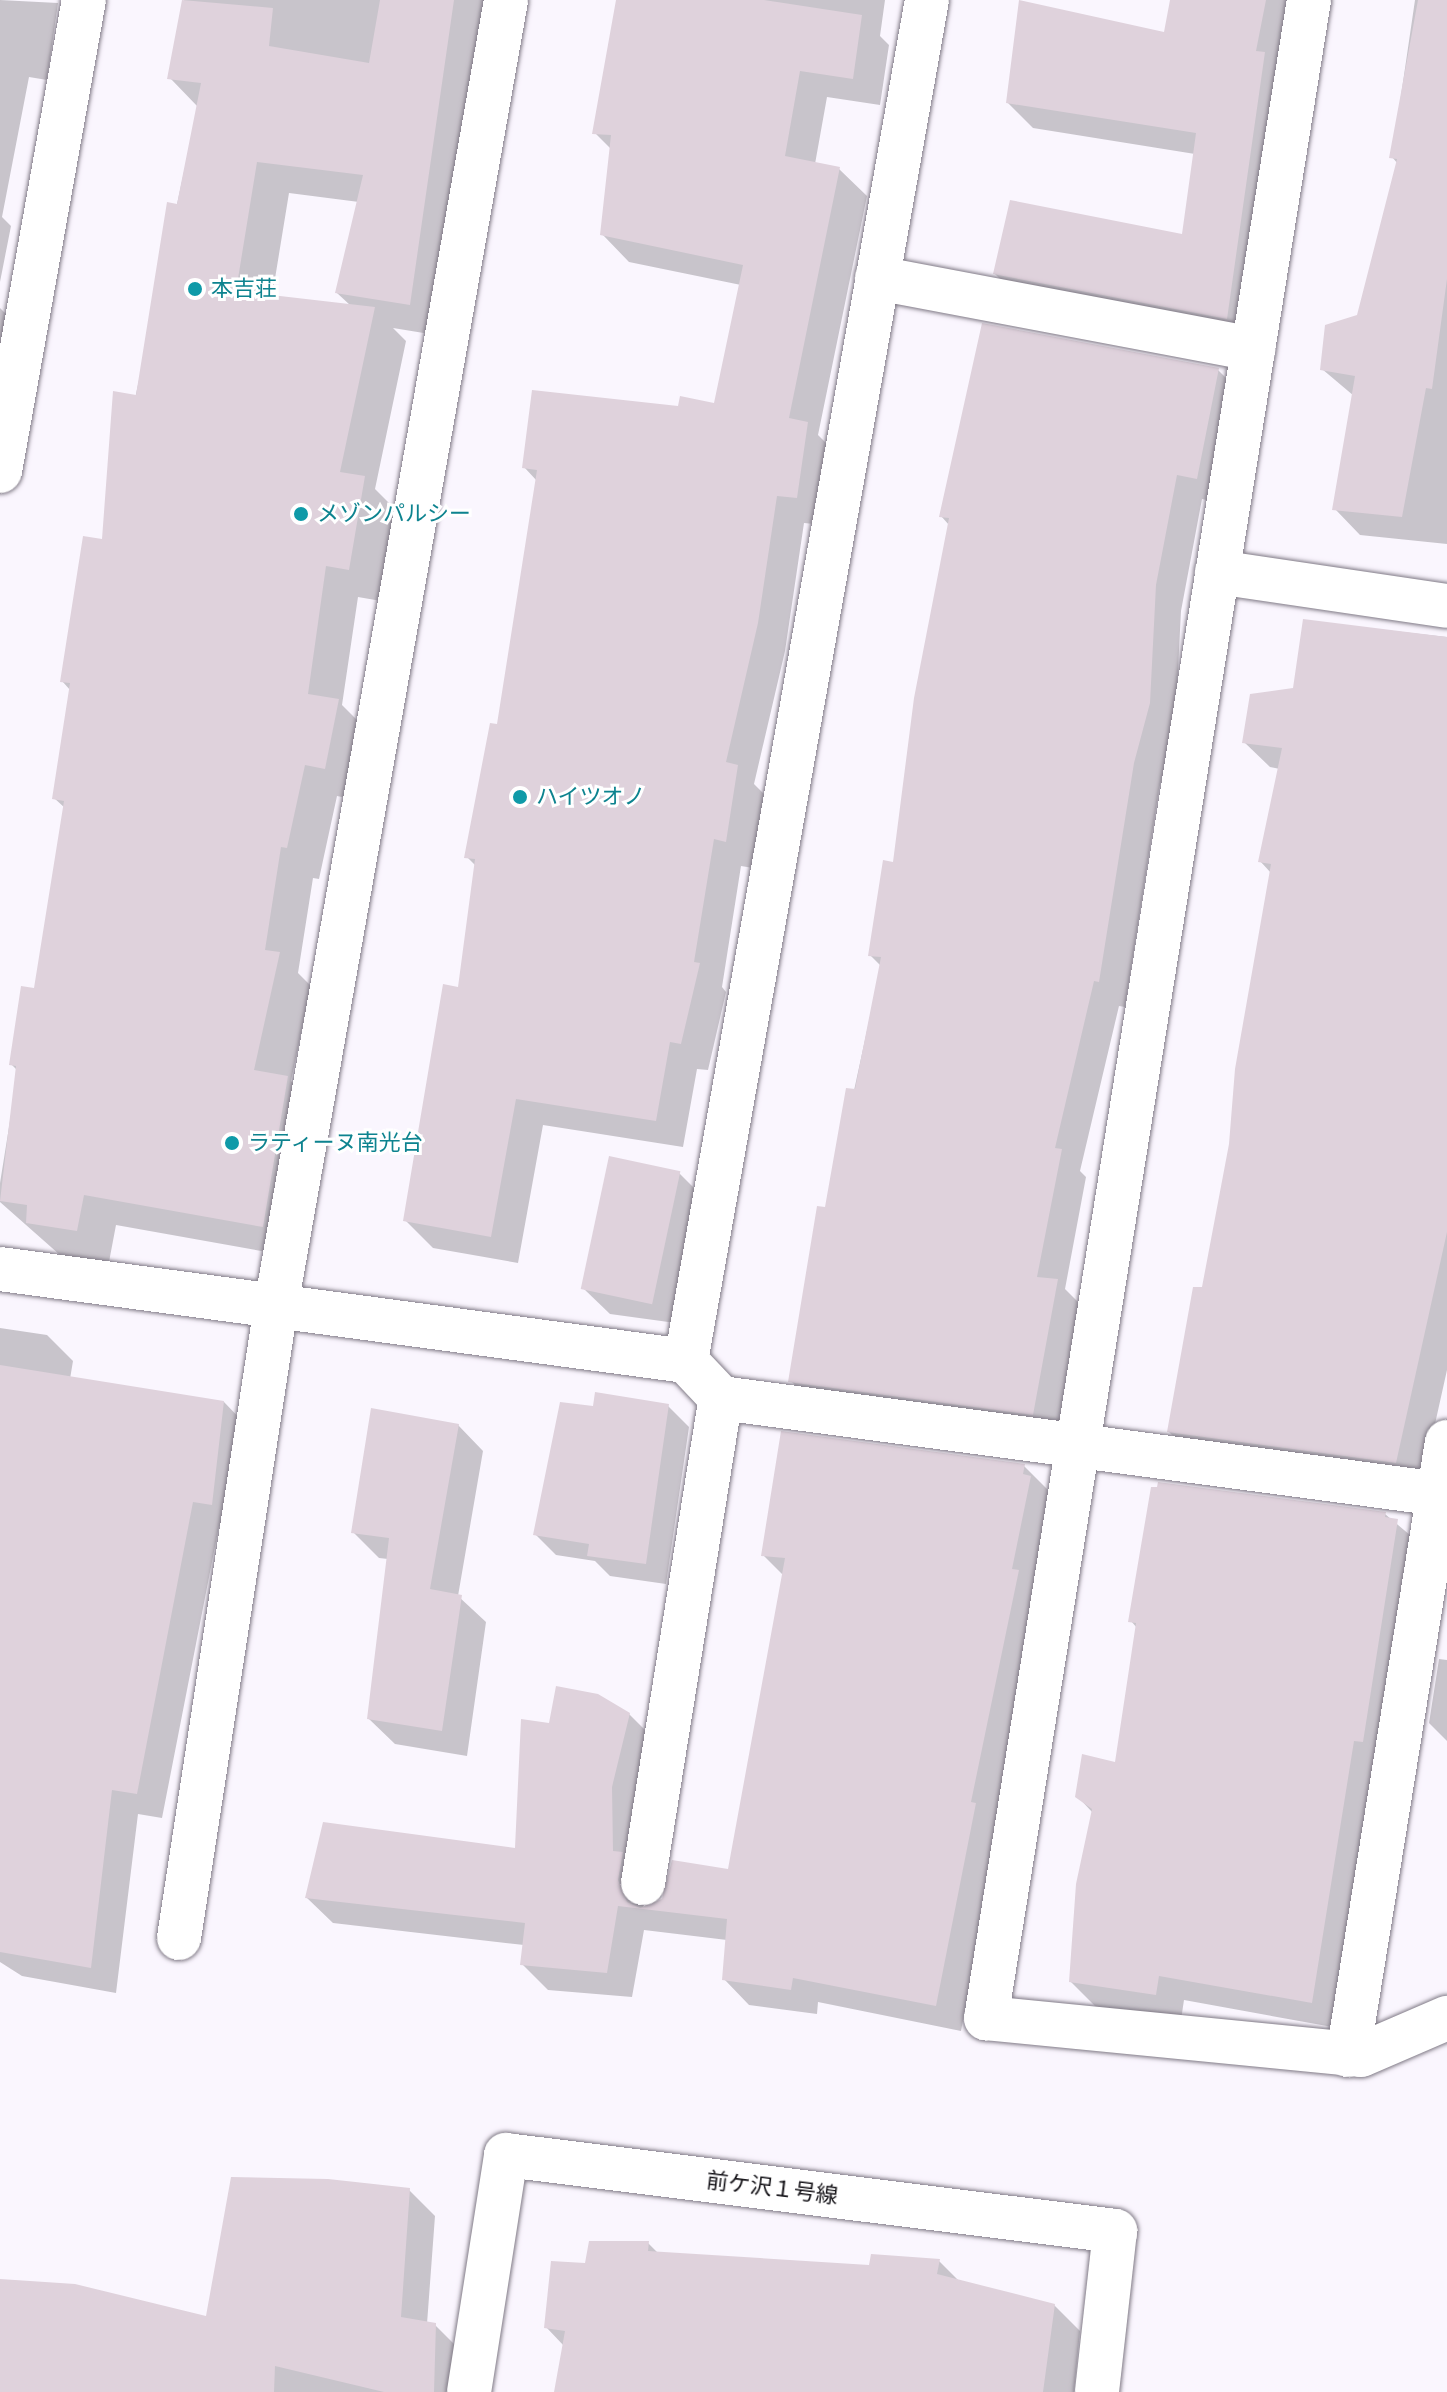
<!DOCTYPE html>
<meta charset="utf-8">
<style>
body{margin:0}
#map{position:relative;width:1447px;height:2392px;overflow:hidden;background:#faf6fe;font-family:"PT Sans Narrow","Noto Sans JP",sans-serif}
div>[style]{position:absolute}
.shadow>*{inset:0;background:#0003}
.building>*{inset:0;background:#dfd2dc;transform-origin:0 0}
.roads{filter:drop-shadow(0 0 2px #807a86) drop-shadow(0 0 2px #807a86)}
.street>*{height:44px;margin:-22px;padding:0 22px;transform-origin:22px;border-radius:22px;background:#fff}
.dots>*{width:22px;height:22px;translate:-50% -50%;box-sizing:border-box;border:4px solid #fff;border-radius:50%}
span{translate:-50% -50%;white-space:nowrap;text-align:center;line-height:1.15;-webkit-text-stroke:6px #fff;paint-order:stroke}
.culture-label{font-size:22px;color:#0d838f}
.left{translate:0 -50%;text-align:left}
.street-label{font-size:22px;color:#161419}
</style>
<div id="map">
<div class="shadow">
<div style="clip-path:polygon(0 0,58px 3px,47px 80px,29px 77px,2px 217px,11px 226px,0 282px)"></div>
<div style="clip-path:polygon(evenodd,184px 0,489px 0,442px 336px,393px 328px,406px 341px,375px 489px,396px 510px,381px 601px,358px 597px,342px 705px,370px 733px,356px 800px,337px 796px,319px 879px,313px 878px,298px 973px,311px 986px,291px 1081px,319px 1110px,295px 1257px,116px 1225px,109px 1262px,60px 1255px,0 1202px,0 1183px,18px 1071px,11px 1064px,36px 990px,65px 808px,54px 798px,71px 691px,62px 681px,104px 542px,198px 107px,170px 78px,184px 0,289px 193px,359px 202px,337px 293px,351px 306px,272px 297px,289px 193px)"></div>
<div style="clip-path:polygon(617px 0,885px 0,880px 36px,889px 45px,880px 105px,827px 97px,815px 164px,839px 169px,867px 196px,818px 435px,834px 451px,824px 525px,804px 523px,785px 651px,754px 784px,764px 794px,753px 868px,741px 866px,722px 987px,726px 992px,708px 1070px,697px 1069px,683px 1147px,543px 1125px,518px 1263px,433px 1248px,406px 1221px,460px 989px,476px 866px,467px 857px,499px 726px,537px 481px,524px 467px,679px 408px,715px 405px,741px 285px,629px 262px,602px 234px,612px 150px,595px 133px)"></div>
<div style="clip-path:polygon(1172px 0,1295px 0,1252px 343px,1021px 300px,995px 274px,1184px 236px,1195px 154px,1033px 128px,1008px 103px,1165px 35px)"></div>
<div style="clip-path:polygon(1415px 0,1447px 0,1447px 544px,1360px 535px,1335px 509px,1354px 396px,1322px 369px,1359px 317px,1398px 164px,1392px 157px)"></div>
<div style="clip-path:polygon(0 308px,15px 323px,0 424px)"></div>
<div style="clip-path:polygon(1218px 370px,1244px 396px,1222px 503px,1202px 499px,1181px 611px,1175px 730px,1159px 789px,1125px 1007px,1119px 1006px,1080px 1171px,1086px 1177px,1065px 1289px,1083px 1307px,1059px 1439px,816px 1407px,791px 1381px,881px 966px,870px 955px,895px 864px,949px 525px,941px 516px)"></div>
<div style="clip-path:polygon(1305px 621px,1447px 637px,1447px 1370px,1421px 1487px,1194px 1457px,1169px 1432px,1204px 1290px,1231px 1144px,1271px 873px,1260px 861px,1280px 769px,1270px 767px,1244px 742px,1295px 689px)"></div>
<div style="clip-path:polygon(679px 1173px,705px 1199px,683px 1324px,610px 1314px,584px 1289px)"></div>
<div style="clip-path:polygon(0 1328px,47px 1335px,73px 1361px,70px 1379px,224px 1402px,249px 1428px,238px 1530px,219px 1526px,162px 1818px,138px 1814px,116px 1993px,22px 1976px,0 1962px)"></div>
<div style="clip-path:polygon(668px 1406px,689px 1427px,666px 1584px,610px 1576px,595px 1561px,556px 1555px,535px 1534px,594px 1408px)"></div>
<div style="clip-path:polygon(458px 1425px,483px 1451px,458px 1596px,486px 1622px,467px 1756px,395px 1744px,369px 1719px,388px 1559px,379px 1558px,353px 1532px)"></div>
<div style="clip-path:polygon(1024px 1466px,1049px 1491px,1044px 1598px,961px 2031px,818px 2002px,817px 2014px,749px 2005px,724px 1979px,727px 1940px,644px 1930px,632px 1997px,548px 1990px,522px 1964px,524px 1945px,333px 1923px,307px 1898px,517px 1851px,551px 1725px,629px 1714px,655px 1740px,643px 1909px,730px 1871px,784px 1576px,763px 1555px)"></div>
<div style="clip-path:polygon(1385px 1514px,1423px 1546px,1338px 2028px,1184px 2000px,1181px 2020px,1097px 2008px,1071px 1982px,1093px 1813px,1077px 1796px,1117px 1765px,1137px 1628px,1131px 1621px)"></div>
<div style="clip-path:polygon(1439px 1659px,1447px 1660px,1447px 1741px,1429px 1723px)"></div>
<div style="clip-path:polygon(409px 2190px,435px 2216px,427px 2324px,435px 2325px,461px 2351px,460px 2392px,0 2392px,0 2281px,207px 2319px)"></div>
<div style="clip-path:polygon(648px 2243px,659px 2254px,871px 2267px,939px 2261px,959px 2281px,1054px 2305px,1080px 2331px,1074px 2392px,556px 2392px,564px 2346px,546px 2327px,587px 2265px)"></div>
</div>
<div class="building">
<div style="clip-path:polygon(182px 0,273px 8px,269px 46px,369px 63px,380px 0,454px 0,410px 305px,335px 293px,363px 175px,257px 162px,236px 291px,375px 307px,340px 472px,365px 476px,349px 570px,326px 566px,308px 694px,339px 699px,325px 769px,305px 765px,287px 848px,281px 847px,265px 950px,280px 952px,254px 1070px,288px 1076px,263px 1227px,84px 1195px,77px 1231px,26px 1223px,27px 1205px,0 1201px,16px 1066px,9px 1065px,21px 986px,34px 988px,64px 801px,52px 799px,70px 683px,60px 682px,83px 536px,102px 539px,113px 391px,136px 395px,167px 202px,177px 204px,201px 83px,167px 79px)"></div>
<div style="clip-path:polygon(616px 0,764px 0,862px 15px,853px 79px,800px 71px,785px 156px,840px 167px,789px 418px,808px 422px,797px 498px,777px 496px,758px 623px,726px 762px,738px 765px,726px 842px,714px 839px,694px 962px,700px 963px,681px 1044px,670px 1042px,656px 1121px,516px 1099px,491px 1237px,403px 1221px,443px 984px,458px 987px,475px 859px,464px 858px,490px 723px,497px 724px,537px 470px,522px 468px,532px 390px,678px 406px,680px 396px,714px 403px,743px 265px,600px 235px,611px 135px,592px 134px)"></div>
<div style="clip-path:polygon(1019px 0,1164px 32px,1170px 0,1266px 0,1256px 51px,1265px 52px,1227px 319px,993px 274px,1010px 200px,1182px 234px,1196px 133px,1006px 103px)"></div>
<div style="clip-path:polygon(1418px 0,1447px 0,1447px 279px,1432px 389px,1426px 388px,1402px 517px,1332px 510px,1355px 376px,1320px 370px,1325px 325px,1357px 315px,1397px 159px,1389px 158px)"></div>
<div style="clip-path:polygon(982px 323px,1219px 368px,1197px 479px,1177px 475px,1156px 585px,1150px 703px,1134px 763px,1099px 982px,1094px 981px,1055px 1148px,1062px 1149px,1037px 1277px,1058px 1279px,1033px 1415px,788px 1382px,817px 1206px,825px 1207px,846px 1088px,855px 1089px,881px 957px,868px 956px,883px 860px,893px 862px,914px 698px,949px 518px,939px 517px)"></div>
<div style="clip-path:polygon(1303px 619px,1447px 637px,1447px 1232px,1396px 1463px,1167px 1432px,1193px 1287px,1202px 1287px,1229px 1144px,1235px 1069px,1271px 864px,1258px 862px,1282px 748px,1242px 743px,1250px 694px,1293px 688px)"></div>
<div style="left:609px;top:1156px;width:73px;height:136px;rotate:12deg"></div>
<div style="clip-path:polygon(0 1365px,224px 1401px,212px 1505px,193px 1502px,137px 1794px,112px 1790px,91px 1968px,0 1952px)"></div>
<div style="clip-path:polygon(595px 1392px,669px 1404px,646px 1564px,587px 1556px,589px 1544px,533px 1535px,560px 1402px,593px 1406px)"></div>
<div style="clip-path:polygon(371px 1408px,459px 1424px,430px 1589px,462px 1595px,442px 1731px,367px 1719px,389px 1538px,351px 1533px)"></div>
<div style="clip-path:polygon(781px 1431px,1025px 1464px,1023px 1474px,1031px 1476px,1012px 1569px,1019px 1570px,971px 1802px,976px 1803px,936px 2006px,793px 1978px,791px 1990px,722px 1980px,727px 1919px,618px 1906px,607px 1973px,520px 1965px,525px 1923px,305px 1898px,323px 1822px,515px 1848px,521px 1719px,549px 1723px,556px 1686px,598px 1694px,630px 1713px,612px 1787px,613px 1851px,623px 1852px,618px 1880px,627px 1902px,640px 1908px,662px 1899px,672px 1860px,728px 1869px,785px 1558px,761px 1556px)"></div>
<div style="clip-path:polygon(1158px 1482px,1386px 1512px,1385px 1517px,1398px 1519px,1363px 1742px,1354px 1741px,1312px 2003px,1159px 1976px,1156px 1995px,1069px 1982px,1076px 1884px,1092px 1809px,1075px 1797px,1082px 1754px,1115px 1762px,1136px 1623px,1128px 1622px,1151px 1487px,1157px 1487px)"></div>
<div style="clip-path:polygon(231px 2177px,328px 2179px,410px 2188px,401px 2317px,436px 2323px,434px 2392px,384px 2392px,275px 2366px,274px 2392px,0 2392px,0 2279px,75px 2284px,206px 2316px)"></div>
<div style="clip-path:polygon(589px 2241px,649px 2241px,648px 2251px,869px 2265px,871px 2254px,940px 2259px,937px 2274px,1055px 2304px,1043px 2392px,554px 2392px,565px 2331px,544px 2328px,551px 2261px,585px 2263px)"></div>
</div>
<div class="roads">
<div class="street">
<div style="left:1309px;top:0;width:2044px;rotate:99.09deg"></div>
<div style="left:986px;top:2018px;width:377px;rotate:5.6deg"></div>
<div style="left:1361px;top:2055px;width:94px;rotate:-23.3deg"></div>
<div style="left:877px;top:278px;width:383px;rotate:10.7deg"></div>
<div style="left:0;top:471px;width:478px;rotate:-79.9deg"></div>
<div style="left:1217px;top:572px;width:232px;rotate:8.4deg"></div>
<div style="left:0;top:1269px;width:692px;rotate:7.64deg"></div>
<div style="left:686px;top:1361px;width:1382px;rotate:-79.96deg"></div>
<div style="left:686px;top:1361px;width:51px;rotate:46.6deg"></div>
<div style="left:721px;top:1398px;width:732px;rotate:7.61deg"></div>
<div style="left:643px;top:1883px;width:491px;rotate:-80.9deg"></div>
<div style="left:179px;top:1938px;width:639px;rotate:-81.27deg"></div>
<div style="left:276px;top:1306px;width:1326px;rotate:-80.01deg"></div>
<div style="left:1348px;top:2055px;width:621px;rotate:-80.83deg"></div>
<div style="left:469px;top:2392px;width:240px;rotate:-81.1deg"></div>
<div style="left:506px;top:2155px;width:614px;rotate:7.11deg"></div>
<div style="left:1115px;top:2231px;width:162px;rotate:96.4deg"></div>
</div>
</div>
<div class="dots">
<div style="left:195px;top:289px;background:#0f9aa8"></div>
<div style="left:301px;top:514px;background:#0f9aa8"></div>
<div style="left:520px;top:797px;background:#0f9aa8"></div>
<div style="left:232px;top:1143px;background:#0f9aa8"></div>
</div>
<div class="culture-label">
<span class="left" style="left:211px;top:289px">本吉荘</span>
<span class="left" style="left:317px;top:514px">メゾンパルシー</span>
<span class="left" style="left:536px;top:797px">ハイツオノ</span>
<span class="left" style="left:248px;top:1143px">ラティーヌ南光台</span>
</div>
<div class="street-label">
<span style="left:772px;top:2188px;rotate:7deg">前ケ沢１号線</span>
</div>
</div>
